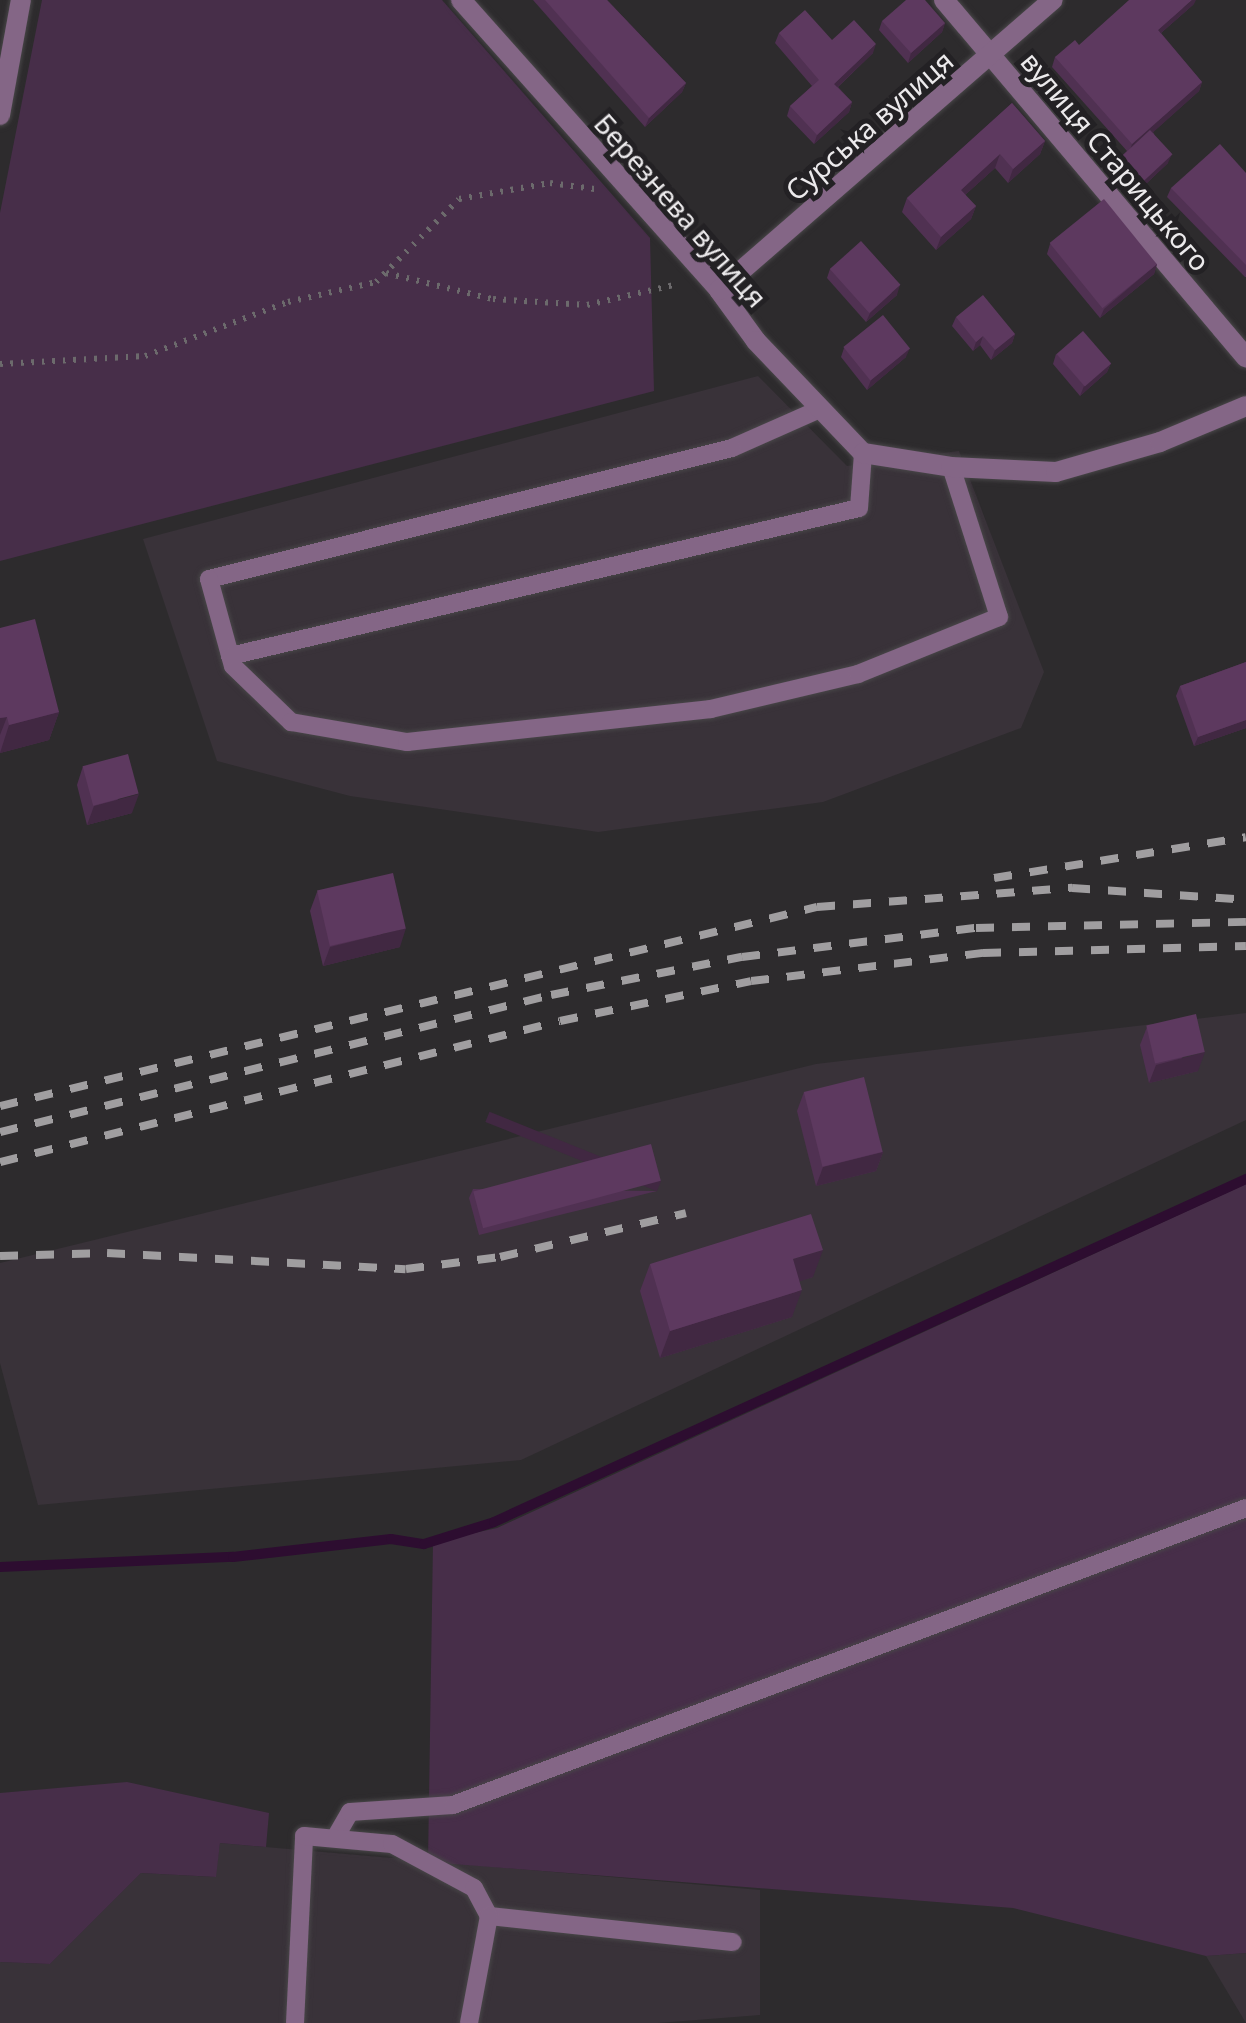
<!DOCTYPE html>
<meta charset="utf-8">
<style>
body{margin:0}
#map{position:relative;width:1246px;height:2023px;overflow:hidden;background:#2d2b2d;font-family:"Noto Sans",sans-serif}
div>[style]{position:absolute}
.built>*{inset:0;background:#393239}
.green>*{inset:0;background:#472e49}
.stream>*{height:10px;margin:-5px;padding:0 5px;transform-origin:5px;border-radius:5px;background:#2d0d30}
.path>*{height:6px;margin-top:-3px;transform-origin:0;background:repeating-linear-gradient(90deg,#6c6a6c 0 2.5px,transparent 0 10.5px)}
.roads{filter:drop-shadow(0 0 2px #484648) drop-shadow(0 0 2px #484648)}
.service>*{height:18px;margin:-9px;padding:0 9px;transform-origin:9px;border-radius:9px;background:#846686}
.minor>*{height:20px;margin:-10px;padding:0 10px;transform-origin:10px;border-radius:10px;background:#846686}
.rail>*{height:8px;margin-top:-4px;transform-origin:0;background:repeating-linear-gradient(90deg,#a09ea0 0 18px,transparent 0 36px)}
.wall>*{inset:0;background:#503152}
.shaded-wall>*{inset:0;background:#412842;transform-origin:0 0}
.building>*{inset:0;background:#5d395f;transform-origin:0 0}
span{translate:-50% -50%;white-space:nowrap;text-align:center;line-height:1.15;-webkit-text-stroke:10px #232124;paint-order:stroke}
.street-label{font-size:28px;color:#eceaec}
</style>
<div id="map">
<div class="built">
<div style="clip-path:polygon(758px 376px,847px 466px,959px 451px,1044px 672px,1021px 728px,823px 802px,598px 832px,350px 796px,217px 761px,143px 539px)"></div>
<div style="clip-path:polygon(1246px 1013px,1246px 1120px,521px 1460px,38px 1505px,0 1363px,0 1263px,816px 1064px)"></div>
<div style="clip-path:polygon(220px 1843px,760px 1890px,760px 2015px,658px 2023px,0 2023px,0 1962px,50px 1964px,141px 1873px,215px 1877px)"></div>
<div style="clip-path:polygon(1246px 1953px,1246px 2023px,1206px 1956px)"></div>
</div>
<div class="green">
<div style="clip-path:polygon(42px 0,442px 0,650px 238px,654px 391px,0 561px,0 213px)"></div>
<div style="clip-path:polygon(1246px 1184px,1246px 1953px,1206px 1956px,1013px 1908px,428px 1862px,433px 1542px,497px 1528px)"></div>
<div style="clip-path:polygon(127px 1782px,269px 1813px,266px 1847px,220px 1843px,216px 1877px,141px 1873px,50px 1964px,0 1962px,0 1793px)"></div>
</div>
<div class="stream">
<div style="left:0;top:1567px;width:233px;rotate:-2.5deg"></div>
<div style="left:233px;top:1557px;width:159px;rotate:-6.5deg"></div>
<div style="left:391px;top:1539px;width:33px;rotate:9deg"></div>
<div style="left:424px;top:1544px;width:73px;rotate:-17.4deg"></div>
<div style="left:494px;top:1522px;width:827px;rotate:-24.52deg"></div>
</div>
<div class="path">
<div style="left:386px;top:273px;width:110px;rotate:13.7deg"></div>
<div style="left:493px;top:299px;width:94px;rotate:3.7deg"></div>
<div style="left:587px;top:305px;width:93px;rotate:-13deg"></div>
<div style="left:0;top:364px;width:145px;rotate:-3.2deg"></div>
<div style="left:145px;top:356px;width:153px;rotate:-20.7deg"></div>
<div style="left:288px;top:302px;width:90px;rotate:-12.8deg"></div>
<div style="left:376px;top:282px;width:117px;rotate:-45deg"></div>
<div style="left:459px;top:199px;width:92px;rotate:-10deg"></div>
<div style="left:550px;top:183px;width:45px;rotate:7.6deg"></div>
</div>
<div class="roads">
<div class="service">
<div style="left:820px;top:409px;width:96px;rotate:156.1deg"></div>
<div style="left:732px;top:448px;width:539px;rotate:165.94deg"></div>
<div style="left:209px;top:579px;width:90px;rotate:74.6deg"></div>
<div style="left:233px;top:666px;width:81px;rotate:44deg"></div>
<div style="left:291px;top:722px;width:118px;rotate:9.8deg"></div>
<div style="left:407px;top:742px;width:306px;rotate:-6.2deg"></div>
<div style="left:711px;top:709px;width:151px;rotate:-13.4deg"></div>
<div style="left:858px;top:674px;width:152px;rotate:-22deg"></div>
<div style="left:999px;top:617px;width:157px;rotate:-107.7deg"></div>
<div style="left:230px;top:656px;width:646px;rotate:-13.24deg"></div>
<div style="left:859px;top:508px;width:55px;rotate:-85.8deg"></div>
<div style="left:335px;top:1838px;width:30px;rotate:-60deg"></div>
<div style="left:350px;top:1812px;width:103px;rotate:-3.9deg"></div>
<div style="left:453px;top:1805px;width:847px;rotate:-20.53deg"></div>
<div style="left:489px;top:1916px;width:245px;rotate:6.1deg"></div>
<div style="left:295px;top:2023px;width:187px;rotate:-87.2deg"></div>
<div style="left:304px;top:1836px;width:88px;rotate:5.2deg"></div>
<div style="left:392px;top:1844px;width:93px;rotate:28.2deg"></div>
<div style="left:474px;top:1888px;width:32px;rotate:62deg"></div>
<div style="left:489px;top:1916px;width:109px;rotate:100.6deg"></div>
</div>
<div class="minor">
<div style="left:461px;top:0;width:388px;rotate:48.3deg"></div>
<div style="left:719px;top:290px;width:63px;rotate:54deg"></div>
<div style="left:756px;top:341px;width:155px;rotate:46.3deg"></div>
<div style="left:863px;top:453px;width:89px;rotate:9deg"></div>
<div style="left:951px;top:467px;width:105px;rotate:2.7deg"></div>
<div style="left:1056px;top:472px;width:108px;rotate:-16.1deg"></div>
<div style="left:1160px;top:442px;width:93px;rotate:-22.7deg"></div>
<div style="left:944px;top:0;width:468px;rotate:49.8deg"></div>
<div style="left:0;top:115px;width:117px;rotate:-79.7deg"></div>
<div style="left:719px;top:290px;width:442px;rotate:-41deg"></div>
</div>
</div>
<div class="rail">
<div style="left:994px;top:878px;width:255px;rotate:-9.2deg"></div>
<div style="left:0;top:1106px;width:841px;rotate:-13.69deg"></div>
<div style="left:817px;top:907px;width:256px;rotate:-4.3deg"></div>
<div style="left:1072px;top:888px;width:174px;rotate:3.9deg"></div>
<div style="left:0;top:1132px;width:568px;rotate:-13.96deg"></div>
<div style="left:551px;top:995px;width:195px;rotate:-11.3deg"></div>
<div style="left:742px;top:957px;width:236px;rotate:-7.1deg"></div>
<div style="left:976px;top:928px;width:270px;rotate:-1.3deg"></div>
<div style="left:0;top:1162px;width:577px;rotate:-14.13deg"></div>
<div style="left:560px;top:1021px;width:195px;rotate:-11.8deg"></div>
<div style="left:751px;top:981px;width:234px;rotate:-6.9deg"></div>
<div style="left:983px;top:953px;width:263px;rotate:-1.5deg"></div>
<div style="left:0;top:1256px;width:107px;rotate:-1.6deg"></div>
<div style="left:107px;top:1253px;width:299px;rotate:3.1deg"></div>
<div style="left:406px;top:1269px;width:95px;rotate:-7.3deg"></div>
<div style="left:500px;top:1257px;width:191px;rotate:-13.3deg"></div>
</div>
<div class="wall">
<div style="clip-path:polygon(533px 0,607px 0,686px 83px,682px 92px,645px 127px)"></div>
<div style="clip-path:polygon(1194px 4px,1161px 33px,1202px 82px,1199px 91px,1153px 132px,1168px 163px,1131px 198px,1109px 174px,1113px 164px,1127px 151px,1052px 67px,1055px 57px,1079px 45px)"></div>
<div style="clip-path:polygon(882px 21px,945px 23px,942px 32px,908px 63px,879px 30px)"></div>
<div style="clip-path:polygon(779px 33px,832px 40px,873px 53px,838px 87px,852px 102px,849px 112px,814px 144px,787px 116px,790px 106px,812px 86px,775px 43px)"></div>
<div style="clip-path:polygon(1012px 103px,1045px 141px,1040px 154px,1008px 183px,995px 168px,965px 195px,976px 206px,971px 219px,936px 250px,902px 212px,907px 198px)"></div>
<div style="clip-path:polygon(1246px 173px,1246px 277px,1245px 277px,1167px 197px,1171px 188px)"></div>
<div style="clip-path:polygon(1050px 244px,1157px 264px,1154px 274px,1100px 318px,1047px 254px)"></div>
<div style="clip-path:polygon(830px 269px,897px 295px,866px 322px,827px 278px)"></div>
<div style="clip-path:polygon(956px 317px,1015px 334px,1012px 343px,991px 360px,980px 345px,973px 351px,952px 326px)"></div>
<div style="clip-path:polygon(844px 348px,906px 357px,867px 390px,841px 357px)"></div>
<div style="clip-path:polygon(1056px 354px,1111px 363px,1107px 372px,1080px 396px,1053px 364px)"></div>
<div style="clip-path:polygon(0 628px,59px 712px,49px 740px,0 753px)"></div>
<div style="clip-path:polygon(1246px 662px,1246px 728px,1194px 746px,1176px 696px,1180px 686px)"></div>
<div style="clip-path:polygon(83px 766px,132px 813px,87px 825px,77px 785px)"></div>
<div style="clip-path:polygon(317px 892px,400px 947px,323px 966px,310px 911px)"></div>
<div style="clip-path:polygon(1147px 1027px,1198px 1071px,1149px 1083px,1140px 1045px)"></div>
<div style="clip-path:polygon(804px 1092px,883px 1152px,876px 1171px,816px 1186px,797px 1111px)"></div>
<div style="clip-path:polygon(473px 1189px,657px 1191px,479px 1235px,469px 1198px)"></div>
<div style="clip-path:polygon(650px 1264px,813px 1277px,799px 1281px,792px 1317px,660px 1358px,640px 1291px)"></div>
</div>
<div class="shaded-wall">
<div style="clip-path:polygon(1192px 0,1196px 0,1194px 4px,1154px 39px,1158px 30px)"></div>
<div style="clip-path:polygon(945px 23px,942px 32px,908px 63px,911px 53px)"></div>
<div style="clip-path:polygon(876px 44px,873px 53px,831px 93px,834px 84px)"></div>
<div style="clip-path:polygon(1202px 82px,1199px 91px,1129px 154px,1132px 144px)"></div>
<div style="clip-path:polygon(686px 83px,682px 92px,645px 127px,649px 118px)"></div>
<div style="clip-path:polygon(852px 102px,849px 112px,814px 144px,817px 135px)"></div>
<div style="clip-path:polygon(1045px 141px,1040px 154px,1008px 183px,1013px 169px)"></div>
<div style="clip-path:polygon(1000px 154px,995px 168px,956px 203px,961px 190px)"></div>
<div style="clip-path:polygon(1172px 154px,1168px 163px,1131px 198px,1134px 188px)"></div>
<div style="clip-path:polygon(976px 206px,971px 219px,936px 250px,941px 237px)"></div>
<div style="clip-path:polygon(1157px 264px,1154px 274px,1100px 318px,1104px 309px)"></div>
<div style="clip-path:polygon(900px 285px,897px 295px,866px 322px,870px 313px)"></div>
<div style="clip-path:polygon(1015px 334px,1012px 343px,991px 360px,995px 350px)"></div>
<div style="clip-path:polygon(983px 336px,980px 345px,973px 351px,976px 342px)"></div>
<div style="clip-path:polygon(910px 348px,906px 357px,867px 390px,871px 380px)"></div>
<div style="clip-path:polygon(1111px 363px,1107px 372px,1080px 396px,1084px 386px)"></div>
<div style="clip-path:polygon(59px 712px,49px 740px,0 753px,9px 725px)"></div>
<div style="clip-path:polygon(7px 717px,0 735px,0 718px)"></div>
<div style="clip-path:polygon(1246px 720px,1246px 728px,1194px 746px,1198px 737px)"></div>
<div style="clip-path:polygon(139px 794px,132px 813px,87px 825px,94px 806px)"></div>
<div style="clip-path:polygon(406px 928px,400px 947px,323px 966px,330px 947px)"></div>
<div style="clip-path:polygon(1205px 1052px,1198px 1071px,1149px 1083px,1156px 1065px)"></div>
<div style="clip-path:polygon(883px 1152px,876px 1171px,816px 1186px,823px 1167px)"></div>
<div style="left:661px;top:1181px;width:11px;height:185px;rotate:112deg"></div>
<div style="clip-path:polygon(823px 1250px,813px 1277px,783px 1287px,793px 1259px)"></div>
<div style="clip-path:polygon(802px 1290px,792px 1317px,660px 1358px,670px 1331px)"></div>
</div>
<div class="building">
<div style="clip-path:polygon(545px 0,607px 0,686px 83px,649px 118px)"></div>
<div style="clip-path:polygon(906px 0,925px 0,945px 23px,911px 53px,882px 21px)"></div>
<div style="clip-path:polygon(1129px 0,1192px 0,1158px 30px,1202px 82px,1132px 144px,1055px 57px,1075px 40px,1079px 45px)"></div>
<div style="clip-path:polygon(805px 10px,832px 40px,854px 20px,876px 44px,834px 84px,852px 102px,817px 135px,790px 106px,819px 80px,779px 33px)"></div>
<div style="clip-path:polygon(1012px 103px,1045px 141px,1013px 169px,1000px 154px,961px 190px,976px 206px,941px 237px,907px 198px)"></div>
<div style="left:1150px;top:130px;width:33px;height:50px;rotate:47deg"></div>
<div style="clip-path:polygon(1220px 144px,1246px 173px,1246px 265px,1171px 188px)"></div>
<div style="left:1104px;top:199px;width:84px;height:70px;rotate:51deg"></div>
<div style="left:861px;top:241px;width:59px;height:42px;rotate:48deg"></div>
<div style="clip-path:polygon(983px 295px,1015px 334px,995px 350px,983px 336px,976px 342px,956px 317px)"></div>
<div style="left:883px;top:315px;width:43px;height:51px;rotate:51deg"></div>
<div style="left:1083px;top:331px;width:43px;height:35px;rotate:49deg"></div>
<div style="clip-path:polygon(35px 619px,59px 712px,9px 725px,7px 717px,0 718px,0 628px)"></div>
<div style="clip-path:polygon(1246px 662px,1246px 720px,1198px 737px,1180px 686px)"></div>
<div style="left:128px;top:754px;width:41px;height:47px;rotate:75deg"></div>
<div style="left:393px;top:873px;width:57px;height:78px;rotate:77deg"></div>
<div style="left:1196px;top:1014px;width:39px;height:51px;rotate:77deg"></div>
<div style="left:864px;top:1077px;width:77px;height:62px;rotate:76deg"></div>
<div style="left:651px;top:1144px;width:38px;height:184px;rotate:75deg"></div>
<div style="clip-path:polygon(811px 1214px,823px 1250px,793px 1259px,802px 1290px,670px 1331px,650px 1264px)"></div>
</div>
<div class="street-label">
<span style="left:869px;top:125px;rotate:-41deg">Сурська вулиця</span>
<span style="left:1116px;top:161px;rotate:50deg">вулиця Старицького</span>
<span style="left:681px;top:210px;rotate:49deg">Березнева вулиця</span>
</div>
</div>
